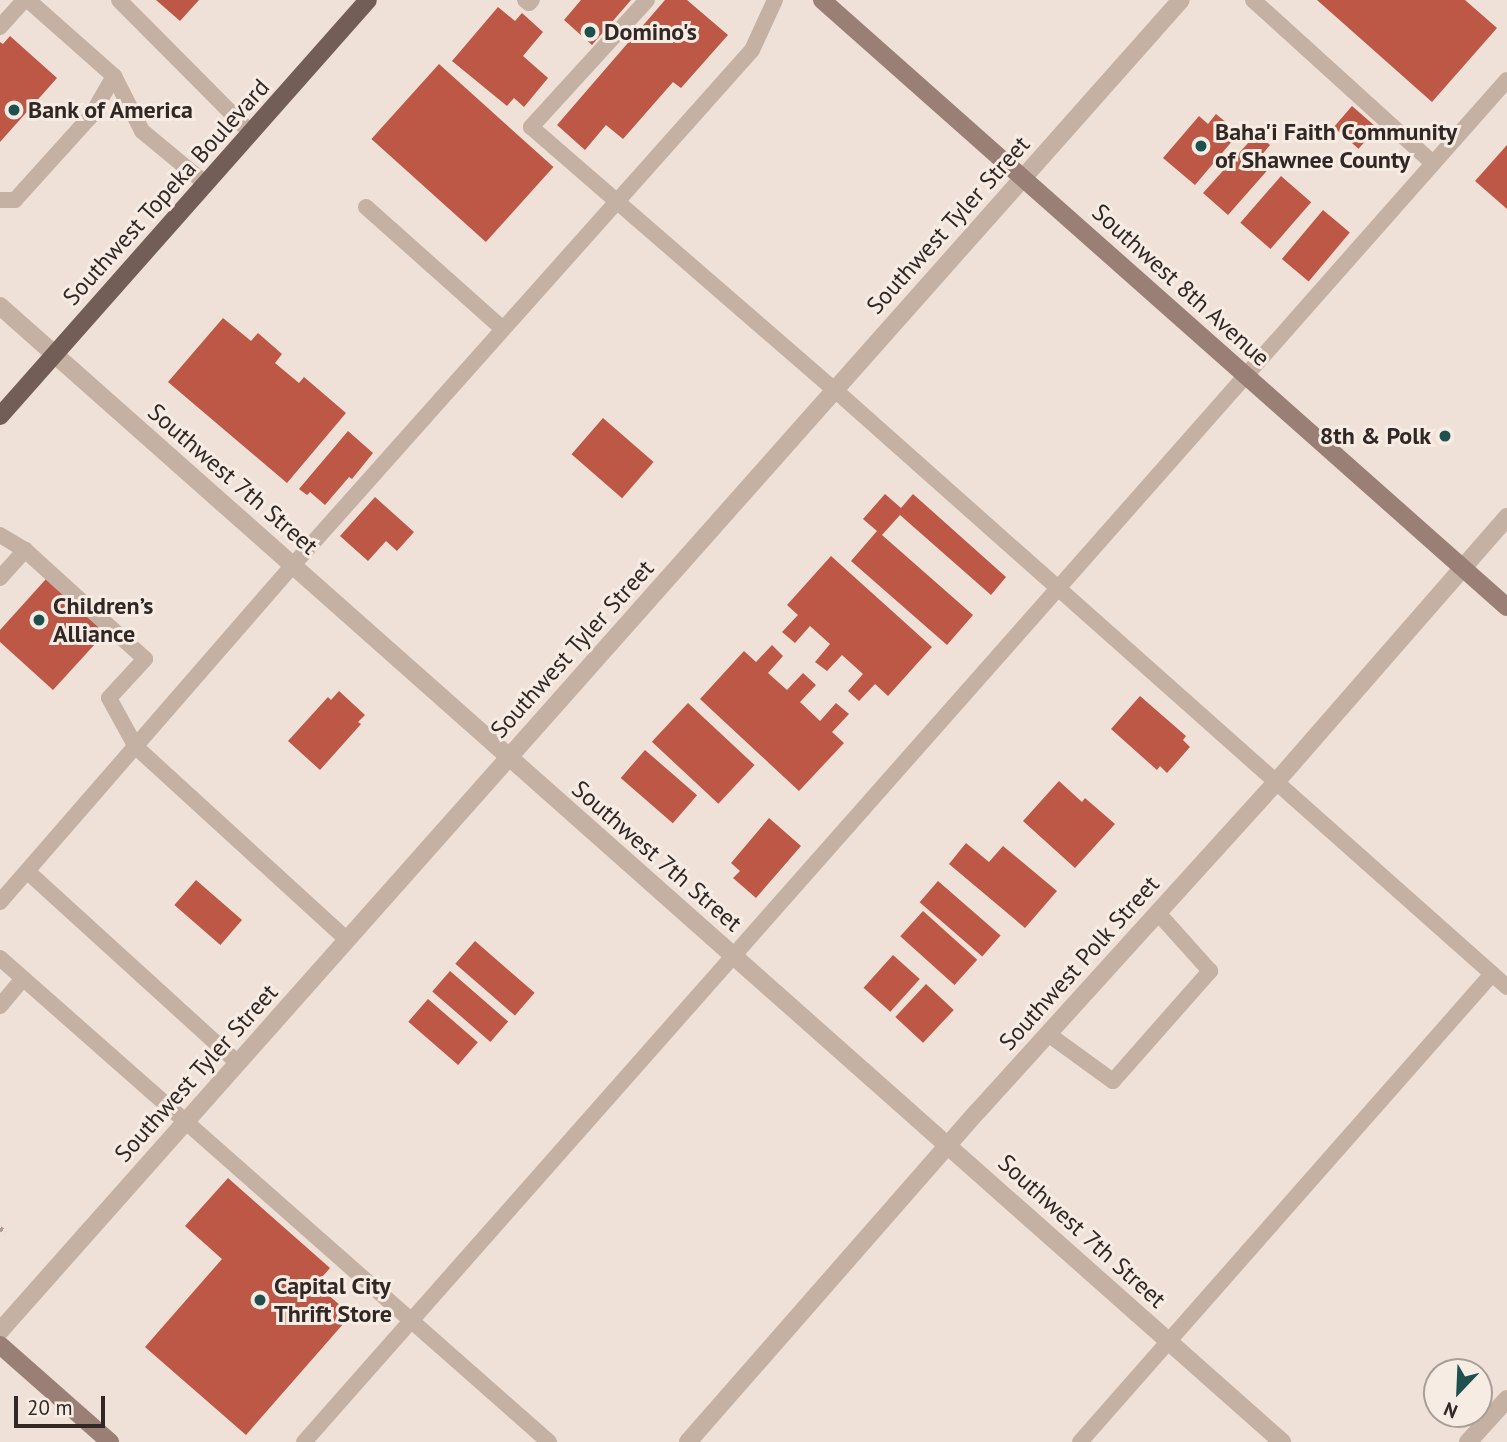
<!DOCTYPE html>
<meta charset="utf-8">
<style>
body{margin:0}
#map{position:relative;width:1507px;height:1442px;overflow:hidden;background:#efe1d7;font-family:"PT Sans",sans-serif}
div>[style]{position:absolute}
.building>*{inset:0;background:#bd5746;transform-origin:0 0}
.path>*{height:4.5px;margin-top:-2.25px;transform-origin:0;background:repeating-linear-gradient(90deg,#b19a8f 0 3.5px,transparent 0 7px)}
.lane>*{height:16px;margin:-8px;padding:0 8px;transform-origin:8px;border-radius:8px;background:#c5b0a4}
.street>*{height:18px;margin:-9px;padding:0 9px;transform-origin:9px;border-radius:9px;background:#c5b0a4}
.secondary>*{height:18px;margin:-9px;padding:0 9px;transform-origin:9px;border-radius:9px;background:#997f76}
.primary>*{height:18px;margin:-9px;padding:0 9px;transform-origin:9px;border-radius:9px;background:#735e57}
.dots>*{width:19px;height:19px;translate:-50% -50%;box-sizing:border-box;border:4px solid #f7ece3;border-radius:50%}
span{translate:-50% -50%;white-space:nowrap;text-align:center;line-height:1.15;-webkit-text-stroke:6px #f7ece3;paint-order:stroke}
.poi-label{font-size:24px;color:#312825;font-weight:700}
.left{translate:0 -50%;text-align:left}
.right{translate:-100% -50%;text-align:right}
.street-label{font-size:24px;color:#312825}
.north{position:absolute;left:1423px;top:1358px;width:70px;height:70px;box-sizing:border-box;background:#f7ece3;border:2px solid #a89e97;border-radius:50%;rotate:203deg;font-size:19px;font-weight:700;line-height:28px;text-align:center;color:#312825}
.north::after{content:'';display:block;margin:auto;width:24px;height:32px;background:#1e504e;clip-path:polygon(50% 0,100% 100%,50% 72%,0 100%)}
.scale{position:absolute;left:14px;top:1396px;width:91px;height:32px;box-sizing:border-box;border:4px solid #312825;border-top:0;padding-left:9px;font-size:21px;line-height:24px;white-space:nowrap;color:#312825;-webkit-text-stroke:5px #f7ece3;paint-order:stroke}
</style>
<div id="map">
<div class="building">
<div style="clip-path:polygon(156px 0,199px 0,180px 21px)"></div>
<div style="clip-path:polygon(581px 0,631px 0,592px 45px,564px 20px)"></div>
<div style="clip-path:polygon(665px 0,687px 0,728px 35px,681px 88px,673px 82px,623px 139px,606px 125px,585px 150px,557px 125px)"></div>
<div style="clip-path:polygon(1317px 0,1465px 0,1497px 28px,1432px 102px)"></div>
<div style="clip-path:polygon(498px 7px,515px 21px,522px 13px,543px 32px,523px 56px,548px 78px,524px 107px,514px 98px,507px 106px,452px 61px)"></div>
<div style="clip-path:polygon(10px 36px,57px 78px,0 142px,0 42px,3px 44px)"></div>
<div style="left:439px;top:64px;width:154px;height:101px;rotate:42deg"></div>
<div style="left:1352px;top:106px;width:33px;height:28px;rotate:41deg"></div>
<div style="clip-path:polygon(1216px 114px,1239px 133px,1195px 185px,1163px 158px,1199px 116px,1208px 124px)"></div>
<div style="clip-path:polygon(1257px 133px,1270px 145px,1261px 156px,1272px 165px,1228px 215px,1203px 193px)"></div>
<div style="clip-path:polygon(1507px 145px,1507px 209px,1475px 181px)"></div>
<div style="left:1281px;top:176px;width:40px;height:62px;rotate:41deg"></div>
<div style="left:1323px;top:210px;width:35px;height:64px;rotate:40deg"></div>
<div style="clip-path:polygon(223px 318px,251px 341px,258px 333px,282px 354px,275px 363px,299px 383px,304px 377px,346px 413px,287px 483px,168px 382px)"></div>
<div style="left:603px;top:418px;width:67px;height:48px;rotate:41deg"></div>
<div style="clip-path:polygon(348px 431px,373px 453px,352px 479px,349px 477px,325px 505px,310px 492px,307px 495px,299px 489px)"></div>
<div style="clip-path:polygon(885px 494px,901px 508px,913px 494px,1006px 577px,991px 595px,900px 515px,882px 535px,973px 615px,947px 645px,851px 561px,877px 531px,863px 519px)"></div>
<div style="clip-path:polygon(375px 497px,414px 532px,397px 551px,386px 541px,368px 561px,340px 536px)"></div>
<div style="clip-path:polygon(831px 556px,932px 647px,888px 696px,875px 684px,859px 701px,848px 691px,863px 674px,842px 655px,827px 671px,815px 662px,830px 644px,810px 626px,795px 643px,782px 632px,798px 615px,787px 605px)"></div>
<div style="clip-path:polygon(46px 579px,106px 632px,53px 690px,0 642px,0 630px)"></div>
<div style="clip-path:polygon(772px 645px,783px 656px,768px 673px,787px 690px,803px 673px,816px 685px,800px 702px,820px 721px,836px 703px,849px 714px,832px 732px,844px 743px,799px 791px,700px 699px,744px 651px,756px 662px)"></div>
<div style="clip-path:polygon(339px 691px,365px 715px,358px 722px,361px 724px,320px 770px,288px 741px,328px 697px,331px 700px)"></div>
<div style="clip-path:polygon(1140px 696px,1186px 736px,1183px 740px,1190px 747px,1167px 773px,1160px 766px,1157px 770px,1111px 729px)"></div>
<div style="left:688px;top:703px;width:91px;height:53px;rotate:43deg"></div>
<div style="left:645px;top:750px;width:69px;height:37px;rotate:41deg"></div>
<div style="clip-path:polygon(1059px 781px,1082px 802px,1085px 798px,1115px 824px,1075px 868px,1023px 821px)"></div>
<div style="clip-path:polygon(769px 818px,801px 846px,756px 898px,733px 878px,740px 871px,731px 863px)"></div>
<div style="clip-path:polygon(966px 843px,989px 862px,1003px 846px,1057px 891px,1025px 928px,949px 864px)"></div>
<div style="left:196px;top:880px;width:61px;height:33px;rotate:41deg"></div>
<div style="left:938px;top:881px;width:83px;height:28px;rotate:41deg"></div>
<div style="left:923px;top:911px;width:73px;height:34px;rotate:42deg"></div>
<div style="left:475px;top:941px;width:79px;height:30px;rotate:41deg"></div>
<div style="left:893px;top:955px;width:36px;height:44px;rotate:42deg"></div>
<div style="left:450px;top:971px;width:77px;height:27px;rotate:41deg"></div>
<div style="left:926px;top:984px;width:38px;height:45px;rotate:43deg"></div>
<div style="left:428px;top:999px;width:66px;height:30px;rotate:41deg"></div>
<div style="clip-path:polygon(228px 1178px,330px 1268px,316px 1284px,351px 1315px,246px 1435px,145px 1347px,222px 1259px,185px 1226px)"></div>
</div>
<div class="path">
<div style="left:0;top:1228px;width:7px;rotate:34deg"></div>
</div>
<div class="lane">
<div style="left:28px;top:0;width:115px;rotate:41.5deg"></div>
<div style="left:114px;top:76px;width:62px;rotate:63deg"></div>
<div style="left:142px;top:131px;width:83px;rotate:39.6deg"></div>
<div style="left:119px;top:0;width:187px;rotate:45.2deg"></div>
<div style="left:525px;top:0;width:5px;rotate:37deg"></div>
<div style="left:529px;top:3px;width:4px;rotate:-45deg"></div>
<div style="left:647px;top:0;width:172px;rotate:132.4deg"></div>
<div style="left:531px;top:127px;width:402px;rotate:40.9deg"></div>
<div style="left:835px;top:390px;width:899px;rotate:41.62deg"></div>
<div style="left:1253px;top:0;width:243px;rotate:42.2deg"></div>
<div style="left:0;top:27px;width:36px;rotate:-48deg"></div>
<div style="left:0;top:200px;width:15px"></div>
<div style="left:15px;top:200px;width:113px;rotate:-47.9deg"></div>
<div style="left:91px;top:116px;width:46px;rotate:-60.1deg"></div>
<div style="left:366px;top:207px;width:183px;rotate:41.7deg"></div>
<div style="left:0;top:535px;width:29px;rotate:31deg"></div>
<div style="left:25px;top:550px;width:162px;rotate:42.2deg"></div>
<div style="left:145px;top:659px;width:53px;rotate:132.7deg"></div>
<div style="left:109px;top:698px;width:56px;rotate:61.1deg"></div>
<div style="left:136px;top:747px;width:286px;rotate:42.4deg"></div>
<div style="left:0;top:578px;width:38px;rotate:-48deg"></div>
<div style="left:28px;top:872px;width:284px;rotate:42.3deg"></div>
<div style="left:0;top:902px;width:448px;rotate:-49deg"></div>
<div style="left:294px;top:564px;width:688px;rotate:-48.3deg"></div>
<div style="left:752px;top:50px;width:55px;rotate:-65.3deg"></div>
<div style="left:0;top:958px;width:732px;rotate:41.4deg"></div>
<div style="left:0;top:1006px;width:35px;rotate:-50deg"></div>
<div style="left:1048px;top:1034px;width:80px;rotate:35.9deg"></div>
<div style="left:1113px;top:1081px;width:147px;rotate:-48.6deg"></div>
<div style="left:1210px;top:971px;width:78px;rotate:-131.9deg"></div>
<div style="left:304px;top:1442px;width:1817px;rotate:-48.55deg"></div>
<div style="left:1080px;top:1442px;width:624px;rotate:-48.64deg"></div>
</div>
<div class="street">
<div style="left:0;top:306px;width:1713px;rotate:41.54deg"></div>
<div style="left:0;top:1331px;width:1779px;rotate:-48.42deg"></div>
<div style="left:688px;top:1442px;width:440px;rotate:-48.8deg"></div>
<div style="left:978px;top:1111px;width:444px;rotate:-47.8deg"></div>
<div style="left:1276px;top:782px;width:352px;rotate:-48.9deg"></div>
<div style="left:1468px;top:1442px;width:58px;rotate:-47.8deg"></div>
</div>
<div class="secondary">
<div style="left:822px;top:0;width:915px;rotate:41.55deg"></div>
<div style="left:0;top:1345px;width:147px;rotate:41.4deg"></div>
</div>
<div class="primary">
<div style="left:0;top:416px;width:555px;rotate:-48.5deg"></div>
</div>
<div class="dots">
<div style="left:590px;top:32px;background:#1e504e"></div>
<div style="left:14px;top:110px;background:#1e504e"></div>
<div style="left:1201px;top:146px;background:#1e504e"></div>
<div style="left:1445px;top:436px;background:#1e504e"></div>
<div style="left:39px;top:620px;background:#1e504e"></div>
<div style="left:260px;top:1300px;background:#1e504e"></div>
</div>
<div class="poi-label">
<span class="left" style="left:604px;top:32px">Domino's</span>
<span class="left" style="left:28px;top:110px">Bank of America</span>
<span class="left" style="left:1215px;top:146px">Baha'i Faith Community<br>of Shawnee County</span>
<span class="right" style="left:1431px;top:436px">8th &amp; Polk</span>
<span class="left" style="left:53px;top:620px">Children’s<br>Alliance</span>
<span class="left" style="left:274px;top:1300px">Capital City<br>Thrift Store</span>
</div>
<div class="street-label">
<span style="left:166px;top:192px;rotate:-48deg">Southwest Topeka Boulevard</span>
<span style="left:948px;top:225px;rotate:-48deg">Southwest Tyler Street</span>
<span style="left:1181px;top:285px;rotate:42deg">Southwest 8th Avenue</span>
<span style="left:233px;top:479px;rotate:41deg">Southwest 7th Street</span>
<span style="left:572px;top:649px;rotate:-48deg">Southwest Tyler Street</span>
<span style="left:657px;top:856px;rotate:41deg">Southwest 7th Street</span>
<span style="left:1079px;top:963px;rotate:-48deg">Southwest Polk Street</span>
<span style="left:196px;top:1073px;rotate:-48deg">Southwest Tyler Street</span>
<span style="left:1082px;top:1231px;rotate:42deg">Southwest 7th Street</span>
</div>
<div class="north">N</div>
<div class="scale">20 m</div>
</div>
